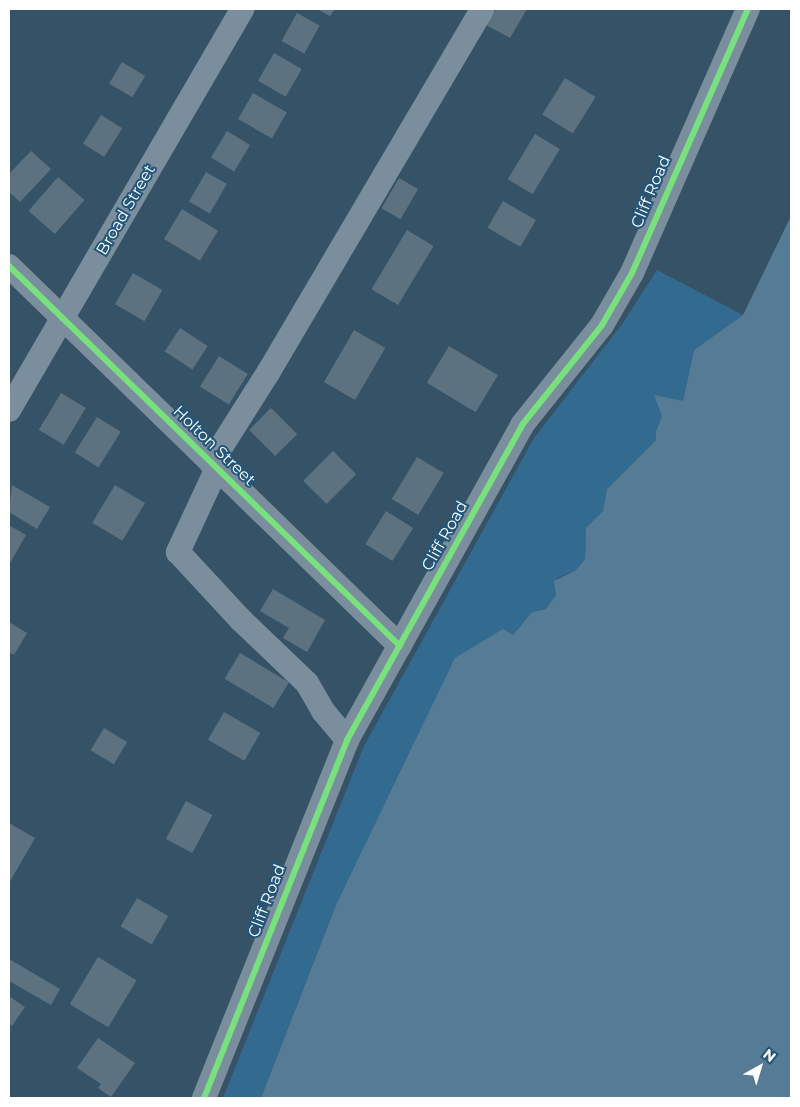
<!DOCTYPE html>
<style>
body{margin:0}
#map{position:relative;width:800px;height:1107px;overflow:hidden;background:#365266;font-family:Montserrat,sans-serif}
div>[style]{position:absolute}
.green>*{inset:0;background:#336b90}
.water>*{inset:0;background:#567b94}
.building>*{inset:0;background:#5c7281;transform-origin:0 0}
.minor>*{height:24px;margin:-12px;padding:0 12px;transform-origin:12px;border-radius:12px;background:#7b8e9d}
.cycleway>*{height:6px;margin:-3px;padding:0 3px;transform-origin:3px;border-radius:3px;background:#77e17e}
span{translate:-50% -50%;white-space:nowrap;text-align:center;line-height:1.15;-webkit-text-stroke:4px #22567a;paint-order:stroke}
.street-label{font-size:16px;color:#fff}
.frame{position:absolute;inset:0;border:10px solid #fff;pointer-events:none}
.north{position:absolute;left:735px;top:1042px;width:50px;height:50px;-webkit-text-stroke:4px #22567a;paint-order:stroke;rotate:39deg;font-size:14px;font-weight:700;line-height:20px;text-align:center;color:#fff}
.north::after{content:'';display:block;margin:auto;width:18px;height:22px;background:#fff;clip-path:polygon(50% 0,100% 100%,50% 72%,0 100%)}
</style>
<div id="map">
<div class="green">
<div style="clip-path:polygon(657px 270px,743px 315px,694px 350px,683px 401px,662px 416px,656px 431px,656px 440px,607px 489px,603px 511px,586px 528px,585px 559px,576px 570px,557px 578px,556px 595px,546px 609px,532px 612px,412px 753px,336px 905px,261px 1098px,223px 1098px,364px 746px,534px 438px,623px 323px)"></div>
</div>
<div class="water">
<div style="clip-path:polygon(791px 216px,791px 1098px,261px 1098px,336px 905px,455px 658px,503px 629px,513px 635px,532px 612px,546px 609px,556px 595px,554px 581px,576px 570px,585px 559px,586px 528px,603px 511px,607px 489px,656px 440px,656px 431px,662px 416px,654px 395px,683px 401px,694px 350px,743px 315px)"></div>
</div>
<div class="building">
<div style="clip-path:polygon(317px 9px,335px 9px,330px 16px)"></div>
<div style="clip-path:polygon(496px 9px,527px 9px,510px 38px,486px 25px)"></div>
<div style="left:297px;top:13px;width:26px;height:32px;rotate:29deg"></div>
<div style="left:274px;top:53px;width:32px;height:32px;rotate:30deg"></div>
<div style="left:122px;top:62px;width:27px;height:25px;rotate:31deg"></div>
<div style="left:565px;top:78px;width:36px;height:43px;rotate:32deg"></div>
<div style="left:253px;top:93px;width:39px;height:30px;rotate:30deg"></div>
<div style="left:101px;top:115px;width:25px;height:34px;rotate:32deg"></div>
<div style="left:227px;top:131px;width:27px;height:31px;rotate:31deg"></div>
<div style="left:535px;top:134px;width:29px;height:53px;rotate:31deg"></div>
<div style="clip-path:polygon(31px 151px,51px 169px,20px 202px,9px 192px,9px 174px)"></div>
<div style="left:206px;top:172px;width:24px;height:34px;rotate:30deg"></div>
<div style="left:58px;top:177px;width:35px;height:45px;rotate:41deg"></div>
<div style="left:399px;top:178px;width:22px;height:35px;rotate:30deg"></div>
<div style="left:503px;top:201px;width:38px;height:31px;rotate:30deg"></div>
<div style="left:182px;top:209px;width:42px;height:35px;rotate:31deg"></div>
<div style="left:407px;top:230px;width:31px;height:69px;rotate:31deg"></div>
<div style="left:133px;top:273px;width:34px;height:36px;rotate:30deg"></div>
<div style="left:180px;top:328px;width:33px;height:28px;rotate:33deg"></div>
<div style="left:354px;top:330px;width:36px;height:60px;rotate:30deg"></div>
<div style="left:449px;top:346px;width:57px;height:43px;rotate:31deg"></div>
<div style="left:219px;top:356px;width:34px;height:36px;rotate:32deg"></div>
<div style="left:61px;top:393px;width:29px;height:43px;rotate:31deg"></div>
<div style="left:271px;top:408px;width:37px;height:31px;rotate:45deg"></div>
<div style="left:97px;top:417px;width:28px;height:42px;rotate:32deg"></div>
<div style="left:333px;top:451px;width:33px;height:42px;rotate:45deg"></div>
<div style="left:417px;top:457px;width:31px;height:49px;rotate:31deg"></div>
<div style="clip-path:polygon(12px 485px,50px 507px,37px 529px,9px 512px)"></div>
<div style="left:115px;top:485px;width:35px;height:44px;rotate:31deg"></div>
<div style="left:386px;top:511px;width:32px;height:39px;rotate:32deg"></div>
<div style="clip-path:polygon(9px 525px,26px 535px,9px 565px)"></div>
<div style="clip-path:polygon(273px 589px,325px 620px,307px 652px,283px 638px,289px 628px,260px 611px)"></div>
<div style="clip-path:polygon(9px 622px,27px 633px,14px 655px,9px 652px)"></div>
<div style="left:240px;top:653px;width:57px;height:30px;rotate:31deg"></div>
<div style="left:224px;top:712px;width:42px;height:32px;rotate:30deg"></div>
<div style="left:104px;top:728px;width:27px;height:26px;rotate:31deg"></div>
<div style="left:186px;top:801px;width:30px;height:43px;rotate:28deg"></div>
<div style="clip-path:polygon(9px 823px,35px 838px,9px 883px)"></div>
<div style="left:137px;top:898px;width:36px;height:33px;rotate:30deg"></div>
<div style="left:98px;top:957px;width:45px;height:55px;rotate:31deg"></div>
<div style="clip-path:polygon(9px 959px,60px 989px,51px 1005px,9px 981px)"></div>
<div style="clip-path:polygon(9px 996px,25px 1007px,12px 1026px,9px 1023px)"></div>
<div style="clip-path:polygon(98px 1038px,135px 1063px,111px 1097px,98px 1088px,101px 1084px,77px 1068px)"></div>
</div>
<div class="minor">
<div style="left:9px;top:266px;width:545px;rotate:44.18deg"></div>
<div style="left:9px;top:410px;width:464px;rotate:-59.8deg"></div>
<div style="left:211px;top:463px;width:107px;rotate:-57.7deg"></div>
<div style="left:268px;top:373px;width:422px;rotate:-59.5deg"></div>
<div style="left:217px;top:468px;width:93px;rotate:114.9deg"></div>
<div style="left:178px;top:552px;width:93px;rotate:47.2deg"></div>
<div style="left:241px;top:620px;width:91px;rotate:43.7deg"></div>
<div style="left:307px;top:683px;width:32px;rotate:60deg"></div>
<div style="left:323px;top:711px;width:38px;rotate:50deg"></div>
<div style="left:204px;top:1098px;width:386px;rotate:-68.2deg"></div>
<div style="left:347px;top:740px;width:360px;rotate:-60.9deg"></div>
<div style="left:522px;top:425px;width:128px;rotate:-51.3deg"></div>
<div style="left:602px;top:325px;width:60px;rotate:-60deg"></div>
<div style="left:632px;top:273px;width:288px;rotate:-66.3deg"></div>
</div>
<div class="cycleway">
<div style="left:9px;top:266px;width:545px;rotate:44.18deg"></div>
<div style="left:204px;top:1098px;width:386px;rotate:-68.2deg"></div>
<div style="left:347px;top:740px;width:360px;rotate:-60.9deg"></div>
<div style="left:522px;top:425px;width:128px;rotate:-51.3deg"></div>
<div style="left:602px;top:325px;width:60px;rotate:-60deg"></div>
<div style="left:632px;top:273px;width:288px;rotate:-66.3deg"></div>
</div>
<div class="street-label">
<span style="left:651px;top:192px;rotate:-67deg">Cliff Road</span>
<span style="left:126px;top:210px;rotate:-60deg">Broad Street</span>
<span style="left:214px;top:446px;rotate:44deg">Holton Street</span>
<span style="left:445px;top:536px;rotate:-61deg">Cliff Road</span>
<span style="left:267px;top:901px;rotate:-69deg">Cliff Road</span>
</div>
<div class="frame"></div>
<div class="north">N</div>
</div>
